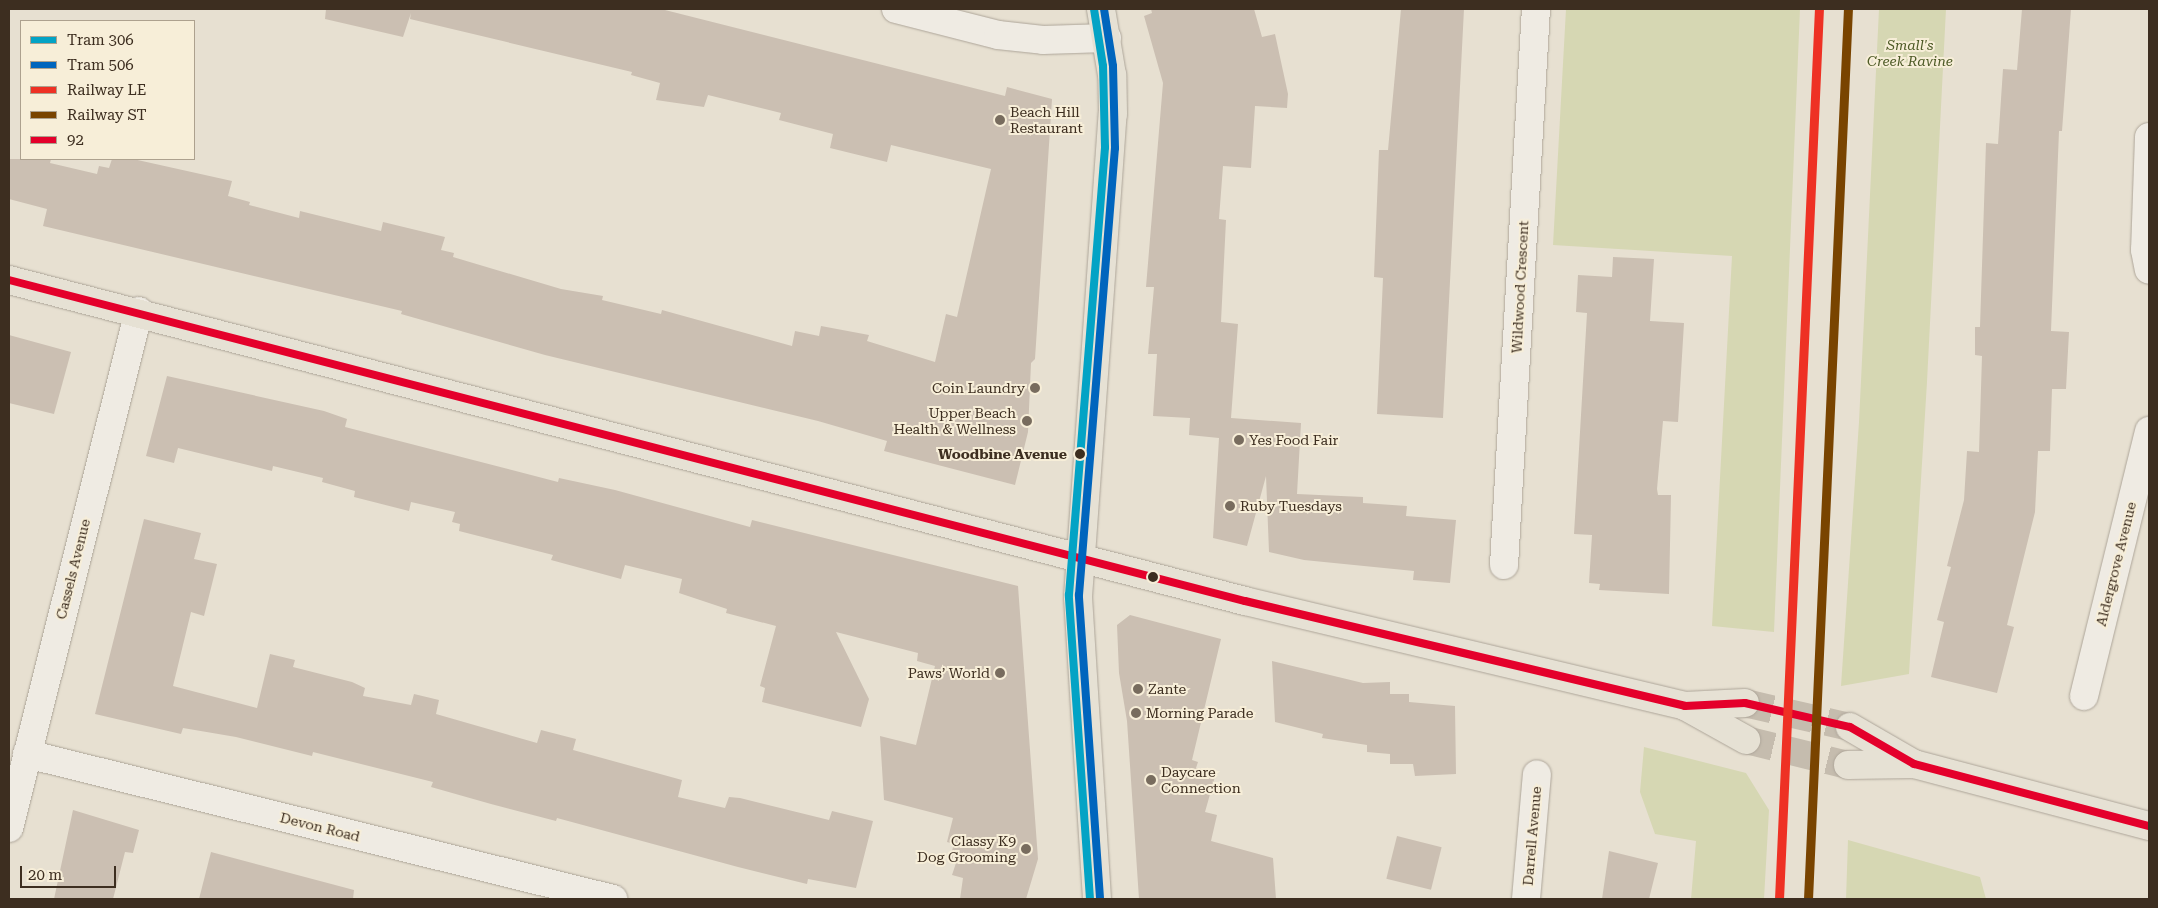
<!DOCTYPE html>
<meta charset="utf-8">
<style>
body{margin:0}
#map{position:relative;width:2158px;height:908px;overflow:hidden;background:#e7e0d1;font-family:"Roboto Serif",serif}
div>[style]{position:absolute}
.green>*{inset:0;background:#d6d7b3}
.building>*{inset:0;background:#cbbfb2;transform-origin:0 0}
.major-tunnel>*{height:28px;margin-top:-14px;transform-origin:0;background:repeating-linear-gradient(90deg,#c5bcae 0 28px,transparent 0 42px)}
.roads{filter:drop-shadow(0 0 1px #ada599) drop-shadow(0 0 1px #ada599)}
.minor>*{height:28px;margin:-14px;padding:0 14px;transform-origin:14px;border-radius:14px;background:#efebe3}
.major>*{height:28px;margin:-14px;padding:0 14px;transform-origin:14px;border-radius:14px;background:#e6e1d4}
.bus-1>*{height:8px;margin:-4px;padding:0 4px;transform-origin:4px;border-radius:4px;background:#e4002b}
.rail-1>*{height:9px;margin:-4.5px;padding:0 4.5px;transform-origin:4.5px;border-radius:4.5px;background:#ee3124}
.rail-2>*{height:9px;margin:-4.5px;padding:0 4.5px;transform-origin:4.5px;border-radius:4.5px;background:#794400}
.tram-1>*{height:8px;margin:-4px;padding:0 4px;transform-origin:4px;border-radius:4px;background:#03a3c5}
.tram-2>*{height:8px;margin:-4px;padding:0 4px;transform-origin:4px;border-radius:4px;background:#0065bd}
.dots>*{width:14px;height:14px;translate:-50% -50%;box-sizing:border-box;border:2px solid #f7eed8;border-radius:50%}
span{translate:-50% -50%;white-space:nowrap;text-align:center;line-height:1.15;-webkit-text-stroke:4px #f7eed8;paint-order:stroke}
.park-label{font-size:14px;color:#4d5a26;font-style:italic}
.poi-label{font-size:14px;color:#3d2e20}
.left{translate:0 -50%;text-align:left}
.right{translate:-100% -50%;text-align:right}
.street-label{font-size:14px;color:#3d2e20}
.stop-label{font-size:14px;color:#3d2e20;font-weight:700}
.frame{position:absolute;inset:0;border:10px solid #3d2e20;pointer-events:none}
.legend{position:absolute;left:20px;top:20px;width:175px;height:140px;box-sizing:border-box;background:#f7eed8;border:1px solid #ada18e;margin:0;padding:6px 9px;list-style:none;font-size:15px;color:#3d2e20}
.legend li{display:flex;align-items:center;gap:10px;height:25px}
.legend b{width:25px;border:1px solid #ada18e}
.scale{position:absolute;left:20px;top:866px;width:96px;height:22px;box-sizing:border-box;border:2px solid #3d2e20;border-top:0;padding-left:6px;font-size:15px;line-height:18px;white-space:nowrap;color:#3d2e20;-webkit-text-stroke:4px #f7eed8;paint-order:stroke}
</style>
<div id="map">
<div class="green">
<div style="clip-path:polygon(1566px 9px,1800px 9px,1774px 632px,1712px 626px,1732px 256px,1553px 245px)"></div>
<div style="clip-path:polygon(1879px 9px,1946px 9px,1927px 382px,1909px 674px,1841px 686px,1859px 422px)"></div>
<div style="clip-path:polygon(1644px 747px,1746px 773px,1769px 810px,1764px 899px,1691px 899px,1696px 841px,1655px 834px,1640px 792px)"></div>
<div style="clip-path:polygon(1848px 840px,1980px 877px,1986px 899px,1846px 899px)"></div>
</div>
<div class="building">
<div style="clip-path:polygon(326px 9px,661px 9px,1005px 96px,1007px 87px,1052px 99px,1035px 359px,1031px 363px,1028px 432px,1015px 485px,884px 451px,887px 441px,818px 421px,545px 355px,401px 314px,402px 311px,43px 226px,47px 209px,9px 199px,9px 159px,51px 159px,50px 163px,97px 174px,99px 166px,109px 168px,112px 159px,133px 159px,232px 181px,228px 196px,250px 202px,249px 205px,299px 218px,300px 211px,381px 231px,383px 222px,445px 237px,441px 250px,454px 253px,453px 257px,561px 289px,603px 296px,602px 300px,661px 314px,662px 310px,792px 346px,795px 331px,819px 336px,821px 326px,869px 335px,867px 341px,935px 362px,946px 314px,957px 317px,991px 169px,891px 145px,887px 162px,830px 148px,833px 134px,779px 120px,781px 113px,708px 95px,704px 107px,656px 100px,660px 83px,631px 75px,632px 72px,410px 19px,411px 13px,403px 37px,325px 19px)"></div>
<div style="clip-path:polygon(1151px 9px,1254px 9px,1262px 37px,1275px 34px,1288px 94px,1287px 108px,1255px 106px,1251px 168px,1223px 166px,1219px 219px,1226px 220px,1221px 322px,1238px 324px,1231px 418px,1301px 423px,1297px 494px,1363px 497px,1363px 503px,1407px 506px,1406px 516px,1456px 520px,1450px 583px,1413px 580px,1414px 571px,1304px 560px,1269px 552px,1266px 476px,1247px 546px,1213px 538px,1219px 438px,1189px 435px,1190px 418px,1153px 416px,1157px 354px,1148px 354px,1154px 287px,1146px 287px,1163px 83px,1144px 16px,1152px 13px)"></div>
<div style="clip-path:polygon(1401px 9px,1464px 9px,1443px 418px,1377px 414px,1383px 278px,1374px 277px,1379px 150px,1388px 150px)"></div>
<div style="clip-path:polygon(2022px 9px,2071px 9px,2062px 131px,2059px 131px,2051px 331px,2069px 332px,2066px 389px,2052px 389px,2050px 451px,2038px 451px,2035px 512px,2007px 625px,2014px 627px,1997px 693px,1931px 677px,1944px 622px,1937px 620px,1951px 567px,1947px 566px,1964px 500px,1967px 451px,1979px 452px,1982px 356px,1975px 355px,1975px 327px,1980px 327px,1986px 143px,1998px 144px,2003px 69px,2017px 70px)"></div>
<div style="clip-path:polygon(1613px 257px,1654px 259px,1650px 321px,1684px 323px,1678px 422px,1663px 421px,1657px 489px,1658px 495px,1671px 495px,1669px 594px,1599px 590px,1600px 584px,1589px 583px,1592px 535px,1574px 534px,1587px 313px,1576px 312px,1578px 275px,1612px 277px)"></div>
<div style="clip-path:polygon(9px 335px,71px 352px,54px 414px,9px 403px)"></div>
<div style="clip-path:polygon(167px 376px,324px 411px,347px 419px,345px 427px,558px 482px,559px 478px,615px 490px,750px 527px,752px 520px,1018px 586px,1038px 859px,1026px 899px,960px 899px,963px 878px,952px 875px,956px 863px,949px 861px,954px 844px,947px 842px,953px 818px,884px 800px,880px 736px,916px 745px,935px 666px,917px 661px,918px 653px,836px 632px,869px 699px,861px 727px,762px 702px,765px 688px,760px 686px,776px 626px,726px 613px,727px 609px,679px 593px,682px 579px,625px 565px,621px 579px,551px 560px,553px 555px,459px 531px,460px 524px,452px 522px,455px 512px,411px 502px,409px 511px,354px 497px,355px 491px,322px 482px,323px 478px,273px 466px,272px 471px,178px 448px,174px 463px,146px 456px)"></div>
<div style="clip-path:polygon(144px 519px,201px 533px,194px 559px,217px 564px,204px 616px,191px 612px,173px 686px,257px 708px,270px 654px,295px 660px,293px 667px,352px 682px,365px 688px,363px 696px,411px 705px,414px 694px,439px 700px,436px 714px,537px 743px,541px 730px,576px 739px,573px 750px,682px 780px,678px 797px,725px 808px,729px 797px,740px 798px,829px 820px,832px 811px,873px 821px,856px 888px,808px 879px,807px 884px,738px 867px,557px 818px,556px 821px,491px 804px,431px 787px,433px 782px,313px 752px,312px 756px,236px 737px,183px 728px,181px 734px,95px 714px)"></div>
<div style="clip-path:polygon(1130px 615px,1221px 639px,1192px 760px,1198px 762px,1196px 768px,1216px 773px,1205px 812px,1217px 815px,1211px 841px,1273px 858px,1276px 899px,1139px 899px,1127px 721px,1119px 673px,1117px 625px)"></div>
<div style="clip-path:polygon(1272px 661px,1363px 683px,1390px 682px,1390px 694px,1409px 694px,1409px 702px,1455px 706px,1456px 774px,1415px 776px,1413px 764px,1390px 764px,1390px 754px,1367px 752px,1367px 745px,1322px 738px,1323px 734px,1275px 722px)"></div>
<div style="clip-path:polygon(73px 810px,139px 830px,133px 853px,125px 852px,113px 899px,54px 899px)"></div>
<div style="left:1397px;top:836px;width:46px;height:44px;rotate:14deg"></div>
<div style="clip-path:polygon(1609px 851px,1658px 863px,1649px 899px,1602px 899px)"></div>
<div style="clip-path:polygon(211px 852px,354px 890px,353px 899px,199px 899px)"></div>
</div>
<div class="major-tunnel">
<div style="left:1745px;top:703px;width:108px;rotate:12.9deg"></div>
<div style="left:1746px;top:740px;width:105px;rotate:13.8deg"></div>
</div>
<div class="roads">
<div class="minor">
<div style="left:896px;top:9px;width:105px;rotate:14.3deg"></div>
<div style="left:998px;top:35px;width:45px;rotate:6.3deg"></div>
<div style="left:1043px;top:40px;width:64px;rotate:-1.8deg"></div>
<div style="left:2149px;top:137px;width:113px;rotate:92deg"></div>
<div style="left:2145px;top:250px;width:20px;rotate:79deg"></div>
<div style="left:1504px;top:565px;width:557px;rotate:-86.71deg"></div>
<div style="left:2084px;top:696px;width:273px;rotate:-76.2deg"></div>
<div style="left:27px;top:754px;width:604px;rotate:13.9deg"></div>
<div style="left:9px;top:828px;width:533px;rotate:-75.89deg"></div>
<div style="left:1526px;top:899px;width:125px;rotate:-85deg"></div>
</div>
<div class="major">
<div style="left:9px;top:280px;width:1277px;rotate:14.56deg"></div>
<div style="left:1245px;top:601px;width:452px;rotate:13.4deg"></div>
<div style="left:1685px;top:706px;width:70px;rotate:29.1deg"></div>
<div style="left:1685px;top:706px;width:60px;rotate:-2.9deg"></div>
<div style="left:1850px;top:727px;width:74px;rotate:30deg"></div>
<div style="left:1914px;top:764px;width:243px;rotate:14.8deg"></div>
<div style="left:1848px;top:765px;width:66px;rotate:-0.9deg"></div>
<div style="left:1097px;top:899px;width:303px;rotate:-93.6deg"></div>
<div style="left:1078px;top:597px;width:484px;rotate:-85.9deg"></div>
<div style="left:1113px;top:114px;width:39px;rotate:-91deg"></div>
<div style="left:1112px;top:75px;width:67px;rotate:-99.5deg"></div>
</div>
</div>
<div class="bus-1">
<div style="left:9px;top:280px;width:1277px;rotate:14.56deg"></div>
<div style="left:1245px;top:601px;width:452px;rotate:13.4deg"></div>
<div style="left:1685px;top:706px;width:60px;rotate:-2.9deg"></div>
<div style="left:1745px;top:703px;width:108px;rotate:12.9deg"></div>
<div style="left:1850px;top:727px;width:74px;rotate:30deg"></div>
<div style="left:1914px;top:764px;width:243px;rotate:14.8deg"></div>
</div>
<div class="rail-1">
<div style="left:1779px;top:899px;width:891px;rotate:-87.43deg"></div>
</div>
<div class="rail-2">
<div style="left:1808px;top:899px;width:891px;rotate:-87.43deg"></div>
</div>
<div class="tram-1">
<div style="left:1090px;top:899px;width:305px;rotate:-94deg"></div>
<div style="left:1069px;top:595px;width:449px;rotate:-85.4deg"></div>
<div style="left:1105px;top:147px;width:81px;rotate:-91.4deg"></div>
<div style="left:1103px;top:66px;width:58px;rotate:-99deg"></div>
</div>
<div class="tram-2">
<div style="left:1100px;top:898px;width:304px;rotate:-94deg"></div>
<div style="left:1079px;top:595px;width:448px;rotate:-85.4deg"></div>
<div style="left:1115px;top:148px;width:82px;rotate:-91.4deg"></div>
<div style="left:1113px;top:66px;width:58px;rotate:-99deg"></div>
</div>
<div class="dots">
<div style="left:1000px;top:120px;background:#786c5e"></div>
<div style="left:1035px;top:388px;background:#786c5e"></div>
<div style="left:1027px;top:421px;background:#786c5e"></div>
<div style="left:1239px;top:440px;background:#786c5e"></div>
<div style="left:1080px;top:454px;background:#3d2e20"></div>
<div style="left:1230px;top:506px;background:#786c5e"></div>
<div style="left:1153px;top:577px;background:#3d2e20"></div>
<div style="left:1000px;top:673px;background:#786c5e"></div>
<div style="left:1138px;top:689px;background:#786c5e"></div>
<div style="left:1136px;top:713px;background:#786c5e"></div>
<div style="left:1151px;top:780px;background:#786c5e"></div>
<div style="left:1026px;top:849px;background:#786c5e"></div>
</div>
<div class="park-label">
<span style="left:1910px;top:53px">Small's<br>Creek Ravine</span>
</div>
<div class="poi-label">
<span class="left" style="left:1010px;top:120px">Beach Hill<br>Restaurant</span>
<span class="right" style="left:1025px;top:388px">Coin Laundry</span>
<span class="right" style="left:1016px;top:421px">Upper Beach<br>Health &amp; Wellness</span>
<span class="left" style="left:1249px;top:440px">Yes Food Fair</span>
<span class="left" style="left:1240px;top:506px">Ruby Tuesdays</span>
<span class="right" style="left:990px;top:673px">Paws’ World</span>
<span class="left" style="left:1148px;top:689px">Zante</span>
<span class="left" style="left:1146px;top:713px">Morning Parade</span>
<span class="left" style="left:1161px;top:780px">Daycare<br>Connection</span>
<span class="right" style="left:1016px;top:849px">Classy K9<br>Dog Grooming</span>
</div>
<div class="street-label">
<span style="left:1520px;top:287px;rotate:-87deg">Wildwood Crescent</span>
<span style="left:2116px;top:564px;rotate:-76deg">Aldergrove Avenue</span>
<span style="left:73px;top:569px;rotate:-76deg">Cassels Avenue</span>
<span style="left:320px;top:827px;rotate:14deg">Devon Road</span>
<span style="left:1532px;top:836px;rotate:-85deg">Darrell Avenue</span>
</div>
<div class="stop-label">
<span class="right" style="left:1067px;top:454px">Woodbine Avenue</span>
</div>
<div class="frame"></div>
<ul class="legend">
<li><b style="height:6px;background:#03a3c5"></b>Tram 306</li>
<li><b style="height:6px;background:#0065bd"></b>Tram 506</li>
<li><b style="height:6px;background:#ee3124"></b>Railway LE</li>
<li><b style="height:6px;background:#794400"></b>Railway ST</li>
<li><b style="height:6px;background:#e4002b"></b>92</li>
</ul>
<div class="scale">20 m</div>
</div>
